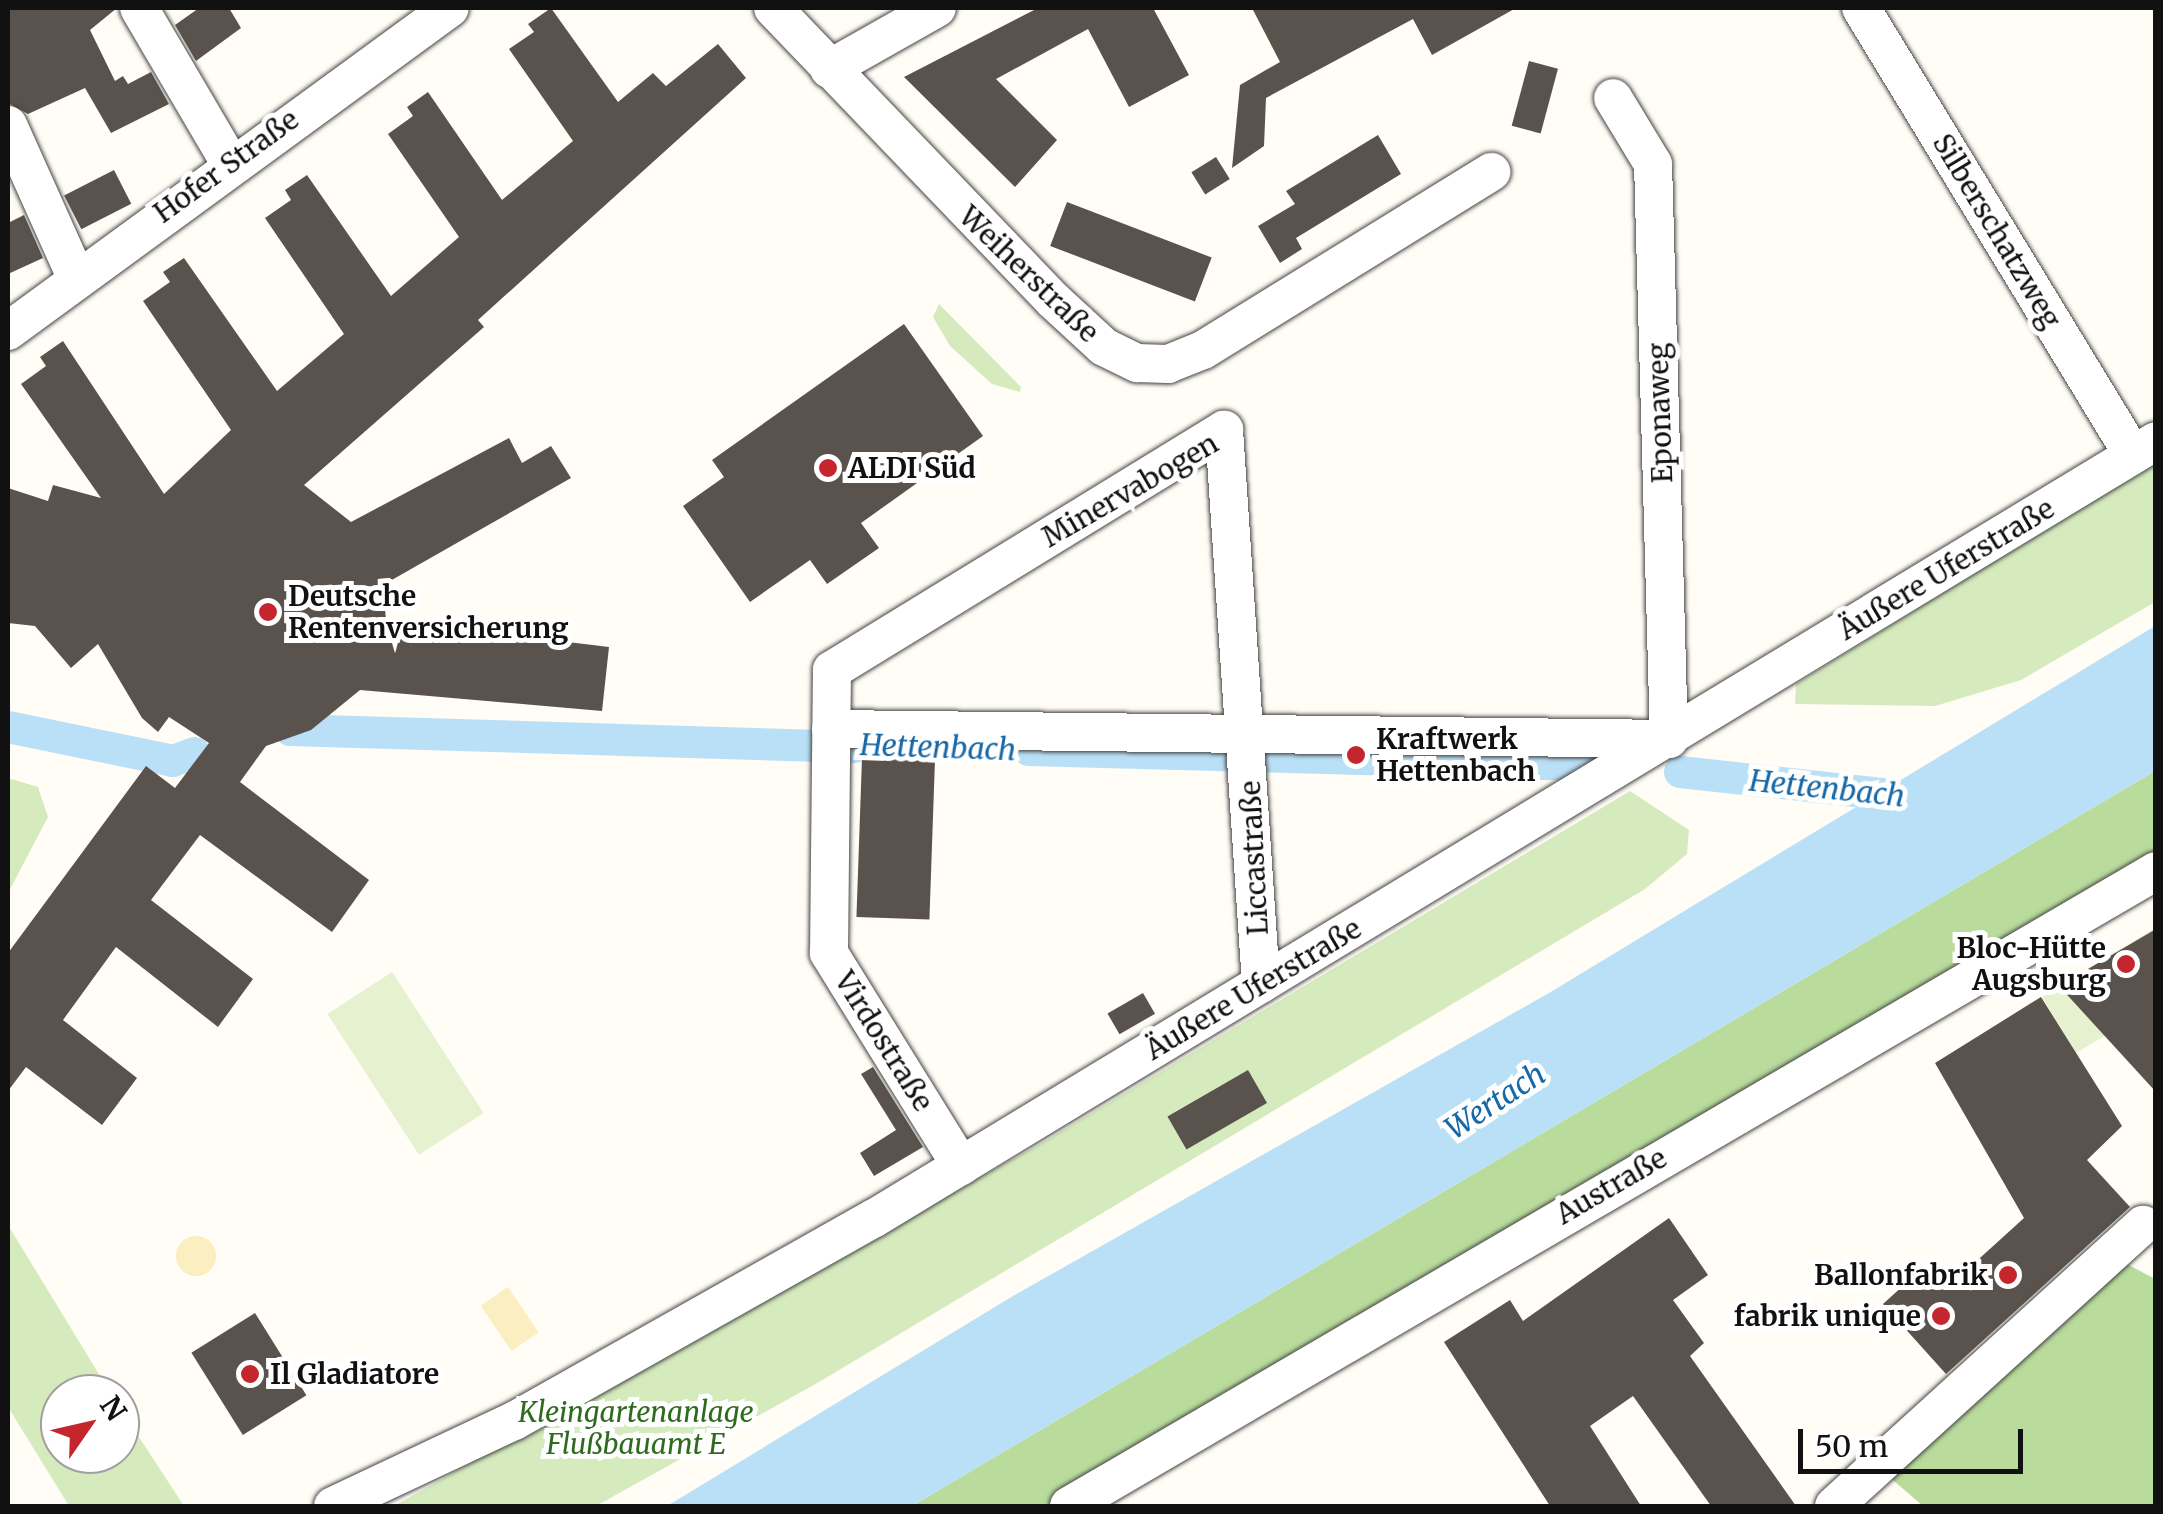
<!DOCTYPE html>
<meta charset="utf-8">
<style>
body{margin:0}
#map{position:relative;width:2163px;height:1514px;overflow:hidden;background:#fffdf5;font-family:Merriweather,serif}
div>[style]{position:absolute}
.green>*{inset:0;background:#d5ebbd}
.forest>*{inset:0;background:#b9dc9c}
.sand>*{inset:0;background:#fbeec1;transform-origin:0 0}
.round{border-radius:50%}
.pitch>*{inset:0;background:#e6f2cf;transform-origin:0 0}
.water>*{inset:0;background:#b9e0f7}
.canal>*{height:32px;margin:-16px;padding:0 16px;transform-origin:16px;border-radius:16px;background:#b9e0f7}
.building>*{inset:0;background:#5a524d;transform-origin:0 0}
.roads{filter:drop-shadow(0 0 2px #444) drop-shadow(0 0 2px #444)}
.minor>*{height:38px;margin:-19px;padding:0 19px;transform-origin:19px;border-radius:19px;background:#fff}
.dots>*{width:28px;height:28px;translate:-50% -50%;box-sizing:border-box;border:5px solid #fff;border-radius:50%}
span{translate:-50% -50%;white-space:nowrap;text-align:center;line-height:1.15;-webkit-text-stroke:10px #fff;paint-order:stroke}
.street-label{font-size:28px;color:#111}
.poi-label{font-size:28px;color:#111;font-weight:700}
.left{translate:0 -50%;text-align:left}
.right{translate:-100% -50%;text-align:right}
.park-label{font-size:28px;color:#2f6b1f;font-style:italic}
.water-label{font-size:30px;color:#1768a6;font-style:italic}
.frame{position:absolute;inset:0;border:10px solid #111;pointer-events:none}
.north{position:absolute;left:40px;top:1374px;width:100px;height:100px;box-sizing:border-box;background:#fff;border:2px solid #a0a0a0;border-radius:50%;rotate:56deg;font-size:28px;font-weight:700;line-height:40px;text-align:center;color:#111}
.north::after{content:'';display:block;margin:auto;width:35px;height:45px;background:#c4262e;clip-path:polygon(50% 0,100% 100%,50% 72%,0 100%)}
.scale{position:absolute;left:1798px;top:1429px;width:225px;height:45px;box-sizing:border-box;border:5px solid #111;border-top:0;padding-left:12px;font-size:30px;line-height:35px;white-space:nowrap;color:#111;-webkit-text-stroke:8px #fff;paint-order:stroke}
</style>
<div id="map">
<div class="green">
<div style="clip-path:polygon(939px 304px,1021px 387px,1020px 392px,992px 384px,950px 346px,933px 317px)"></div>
<div style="clip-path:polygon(2155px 461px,2155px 602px,2021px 680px,1935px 706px,1795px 704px,1796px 684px)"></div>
<div style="clip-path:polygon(8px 778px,38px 787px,48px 817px,8px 893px)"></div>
<div style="clip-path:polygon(1630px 791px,1689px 830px,1687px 854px,1645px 889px,819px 1382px,596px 1506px,394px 1506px,1040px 1144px)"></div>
<div style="clip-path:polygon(8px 1225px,111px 1394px,60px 1394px,60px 1454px,120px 1454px,120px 1408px,184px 1506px,69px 1506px,8px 1407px)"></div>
</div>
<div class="forest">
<div style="clip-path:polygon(2155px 771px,2155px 856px,1045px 1506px,912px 1506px)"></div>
<div style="clip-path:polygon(2123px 1262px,2155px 1279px,2155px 1506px,1923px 1506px,1887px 1475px)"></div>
</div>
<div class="sand">
<div class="round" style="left:176px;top:1236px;width:40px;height:40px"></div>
<div style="left:508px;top:1287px;width:55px;height:33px;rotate:56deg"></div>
</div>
<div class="pitch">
<div style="clip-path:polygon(2155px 928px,2155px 1006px,2076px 1053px,2042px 997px)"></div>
<div style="left:392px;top:972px;width:168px;height:77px;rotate:57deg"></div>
</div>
<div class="water">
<div style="clip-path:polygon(2155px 626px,2155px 771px,912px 1506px,667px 1506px,1013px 1296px,1549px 993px)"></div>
</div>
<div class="canal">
<div style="left:8px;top:727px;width:168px;rotate:11.6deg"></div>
<div style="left:173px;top:761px;width:23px;rotate:-20deg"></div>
<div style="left:290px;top:730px;width:565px;rotate:1.72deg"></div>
<div style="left:1029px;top:750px;width:556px;rotate:1.55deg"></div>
<div style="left:1680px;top:772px;width:240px;rotate:6.2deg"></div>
</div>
<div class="building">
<div style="clip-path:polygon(8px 8px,117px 8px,90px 30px,115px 81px,123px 76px,128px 84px,151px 72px,169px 104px,111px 133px,85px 88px,28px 114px,8px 103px)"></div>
<div style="clip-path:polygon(199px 8px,229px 8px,241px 28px,196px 61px,175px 25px)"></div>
<div style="clip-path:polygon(551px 8px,618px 102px,653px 73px,666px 86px,718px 44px,746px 78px,478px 320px,484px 327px,304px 485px,351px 522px,509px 438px,522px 463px,551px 446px,571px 478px,383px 585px,386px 620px,609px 647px,602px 711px,360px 690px,311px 730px,266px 746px,240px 782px,369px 880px,332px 932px,200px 835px,151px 900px,253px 979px,218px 1027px,116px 947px,63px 1020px,137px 1078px,102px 1125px,26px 1067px,8px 1091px,8px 953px,146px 766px,175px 788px,209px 743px,169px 717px,158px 732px,142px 718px,98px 644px,71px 668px,35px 626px,8px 623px,8px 488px,48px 501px,53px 485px,101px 498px,21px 384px,46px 366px,40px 357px,63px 341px,164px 494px,231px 430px,143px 301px,170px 282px,163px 272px,184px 258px,277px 391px,344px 334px,265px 218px,291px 200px,285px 190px,307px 175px,391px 296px,459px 237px,388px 134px,413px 116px,407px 107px,428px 92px,502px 200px,573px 141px,509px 49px,534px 32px,528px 24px)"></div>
<div style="clip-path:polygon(1038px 8px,1153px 8px,1189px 75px,1129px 107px,1088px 29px,996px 79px,1057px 140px,1015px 187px,904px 77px)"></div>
<div style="clip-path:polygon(1252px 8px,1516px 8px,1432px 55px,1413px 19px,1266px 98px,1264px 146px,1232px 168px,1240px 85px,1280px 62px)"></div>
<div style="left:1529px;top:61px;width:30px;height:67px;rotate:15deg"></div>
<div style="clip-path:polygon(1378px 135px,1401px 174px,1296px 238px,1302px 249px,1280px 263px,1258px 226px,1295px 204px,1286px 191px)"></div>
<div style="left:1216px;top:157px;width:26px;height:29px;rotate:58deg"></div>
<div style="left:114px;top:170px;width:38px;height:56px;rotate:63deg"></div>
<div style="left:1067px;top:202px;width:155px;height:47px;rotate:21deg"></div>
<div style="clip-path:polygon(24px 215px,43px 258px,8px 274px,8px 223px)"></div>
<div style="clip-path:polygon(904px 324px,983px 436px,861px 523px,879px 548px,827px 584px,810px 560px,750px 602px,683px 506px,724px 477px,712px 460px)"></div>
<div style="left:862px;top:758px;width:73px;height:159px;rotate:2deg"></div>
<div style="clip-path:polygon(2156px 929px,2156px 1092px,2059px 986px)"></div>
<div style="left:1143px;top:993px;width:24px;height:41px;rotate:60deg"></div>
<div style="clip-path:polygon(2041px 997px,2122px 1126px,2087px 1160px,2130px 1207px,1946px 1374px,1883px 1304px,1927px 1264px,1948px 1287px,2024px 1218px,1935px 1063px)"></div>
<div style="clip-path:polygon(873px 1067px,923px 1147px,874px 1176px,860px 1153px,896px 1130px,861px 1074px)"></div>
<div style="left:1248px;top:1070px;width:38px;height:93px;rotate:60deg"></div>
<div style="clip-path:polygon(1669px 1218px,1708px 1275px,1673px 1300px,1704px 1343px,1690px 1356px,1796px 1506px,1711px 1506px,1633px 1396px,1590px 1426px,1641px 1506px,1550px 1506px,1444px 1342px,1510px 1300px,1523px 1321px)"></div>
<div style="left:255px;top:1313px;width:97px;height:75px;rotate:58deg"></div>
</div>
<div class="roads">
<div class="minor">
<div style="left:139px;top:8px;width:180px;rotate:59.6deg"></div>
<div style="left:773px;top:8px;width:405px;rotate:46.2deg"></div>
<div style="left:1053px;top:300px;width:69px;rotate:42.7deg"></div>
<div style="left:1104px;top:347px;width:37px;rotate:26deg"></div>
<div style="left:1137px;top:363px;width:31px;rotate:2deg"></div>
<div style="left:1168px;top:364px;width:38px;rotate:-22deg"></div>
<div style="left:1203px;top:350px;width:339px;rotate:-31.7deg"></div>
<div style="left:1861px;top:8px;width:523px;rotate:58.68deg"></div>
<div style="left:829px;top:69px;width:124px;rotate:-29.5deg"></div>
<div style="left:8px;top:125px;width:164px;rotate:65.9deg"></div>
<div style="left:8px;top:331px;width:547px;rotate:-36.16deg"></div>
<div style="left:831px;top:729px;width:838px;rotate:0.68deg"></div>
<div style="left:1669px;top:739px;width:575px;rotate:-91.59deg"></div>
<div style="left:1653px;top:164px;width:77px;rotate:-121.2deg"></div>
<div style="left:961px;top:1166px;width:251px;rotate:-121.8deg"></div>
<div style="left:829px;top:953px;width:283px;rotate:-89.4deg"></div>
<div style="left:832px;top:670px;width:460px;rotate:-31.5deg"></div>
<div style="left:1224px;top:430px;width:555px;rotate:86.18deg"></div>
<div style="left:333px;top:1506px;width:200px;rotate:-25.2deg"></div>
<div style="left:514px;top:1421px;width:412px;rotate:-29.4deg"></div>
<div style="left:873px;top:1219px;width:1500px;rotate:-31.23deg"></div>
<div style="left:1069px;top:1506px;width:1259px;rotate:-30.29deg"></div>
<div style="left:1834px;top:1506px;width:418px;rotate:-42.3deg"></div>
</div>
</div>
<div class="dots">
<div style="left:828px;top:468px;background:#c4262e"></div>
<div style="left:268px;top:612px;background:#c4262e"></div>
<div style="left:1356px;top:755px;background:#c4262e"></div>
<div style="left:2126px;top:964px;background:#c4262e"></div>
<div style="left:2008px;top:1275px;background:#c4262e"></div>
<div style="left:1941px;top:1316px;background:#c4262e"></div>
<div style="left:250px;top:1374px;background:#c4262e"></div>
</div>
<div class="street-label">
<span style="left:226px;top:166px;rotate:-36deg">Hofer Straße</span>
<span style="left:1997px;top:231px;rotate:59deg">Silberschatzweg</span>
<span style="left:1029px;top:274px;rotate:44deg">Weiherstraße</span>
<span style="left:1660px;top:413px;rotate:-92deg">Eponaweg</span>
<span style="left:1130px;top:490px;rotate:-30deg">Minervabogen</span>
<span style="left:1946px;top:569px;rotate:-31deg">Äußere Uferstraße</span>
<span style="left:1254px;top:858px;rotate:-93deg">Liccastraße</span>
<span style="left:1253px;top:989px;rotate:-31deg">Äußere Uferstraße</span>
<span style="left:884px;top:1041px;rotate:58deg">Virdostraße</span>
<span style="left:1611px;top:1186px;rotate:-30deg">Austraße</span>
</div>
<div class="poi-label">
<span class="left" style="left:848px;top:468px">ALDI Süd</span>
<span class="left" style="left:288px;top:612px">Deutsche<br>Rentenversicherung</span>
<span class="left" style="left:1376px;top:755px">Kraftwerk<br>Hettenbach</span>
<span class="right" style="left:2106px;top:964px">Bloc-Hütte<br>Augsburg</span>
<span class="right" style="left:1988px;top:1275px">Ballonfabrik</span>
<span class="right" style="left:1921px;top:1316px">fabrik unique</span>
<span class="left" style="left:270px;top:1374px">Il Gladiatore</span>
</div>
<div class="park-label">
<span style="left:636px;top:1428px">Kleingartenanlage<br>Flußbauamt E</span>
</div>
<div class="water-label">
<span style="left:938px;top:747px;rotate:2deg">Hettenbach</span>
<span style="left:1827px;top:788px;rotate:6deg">Hettenbach</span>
<span style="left:1495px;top:1101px;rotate:-33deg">Wertach</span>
</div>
<div class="frame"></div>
<div class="north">N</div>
<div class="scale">50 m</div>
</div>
